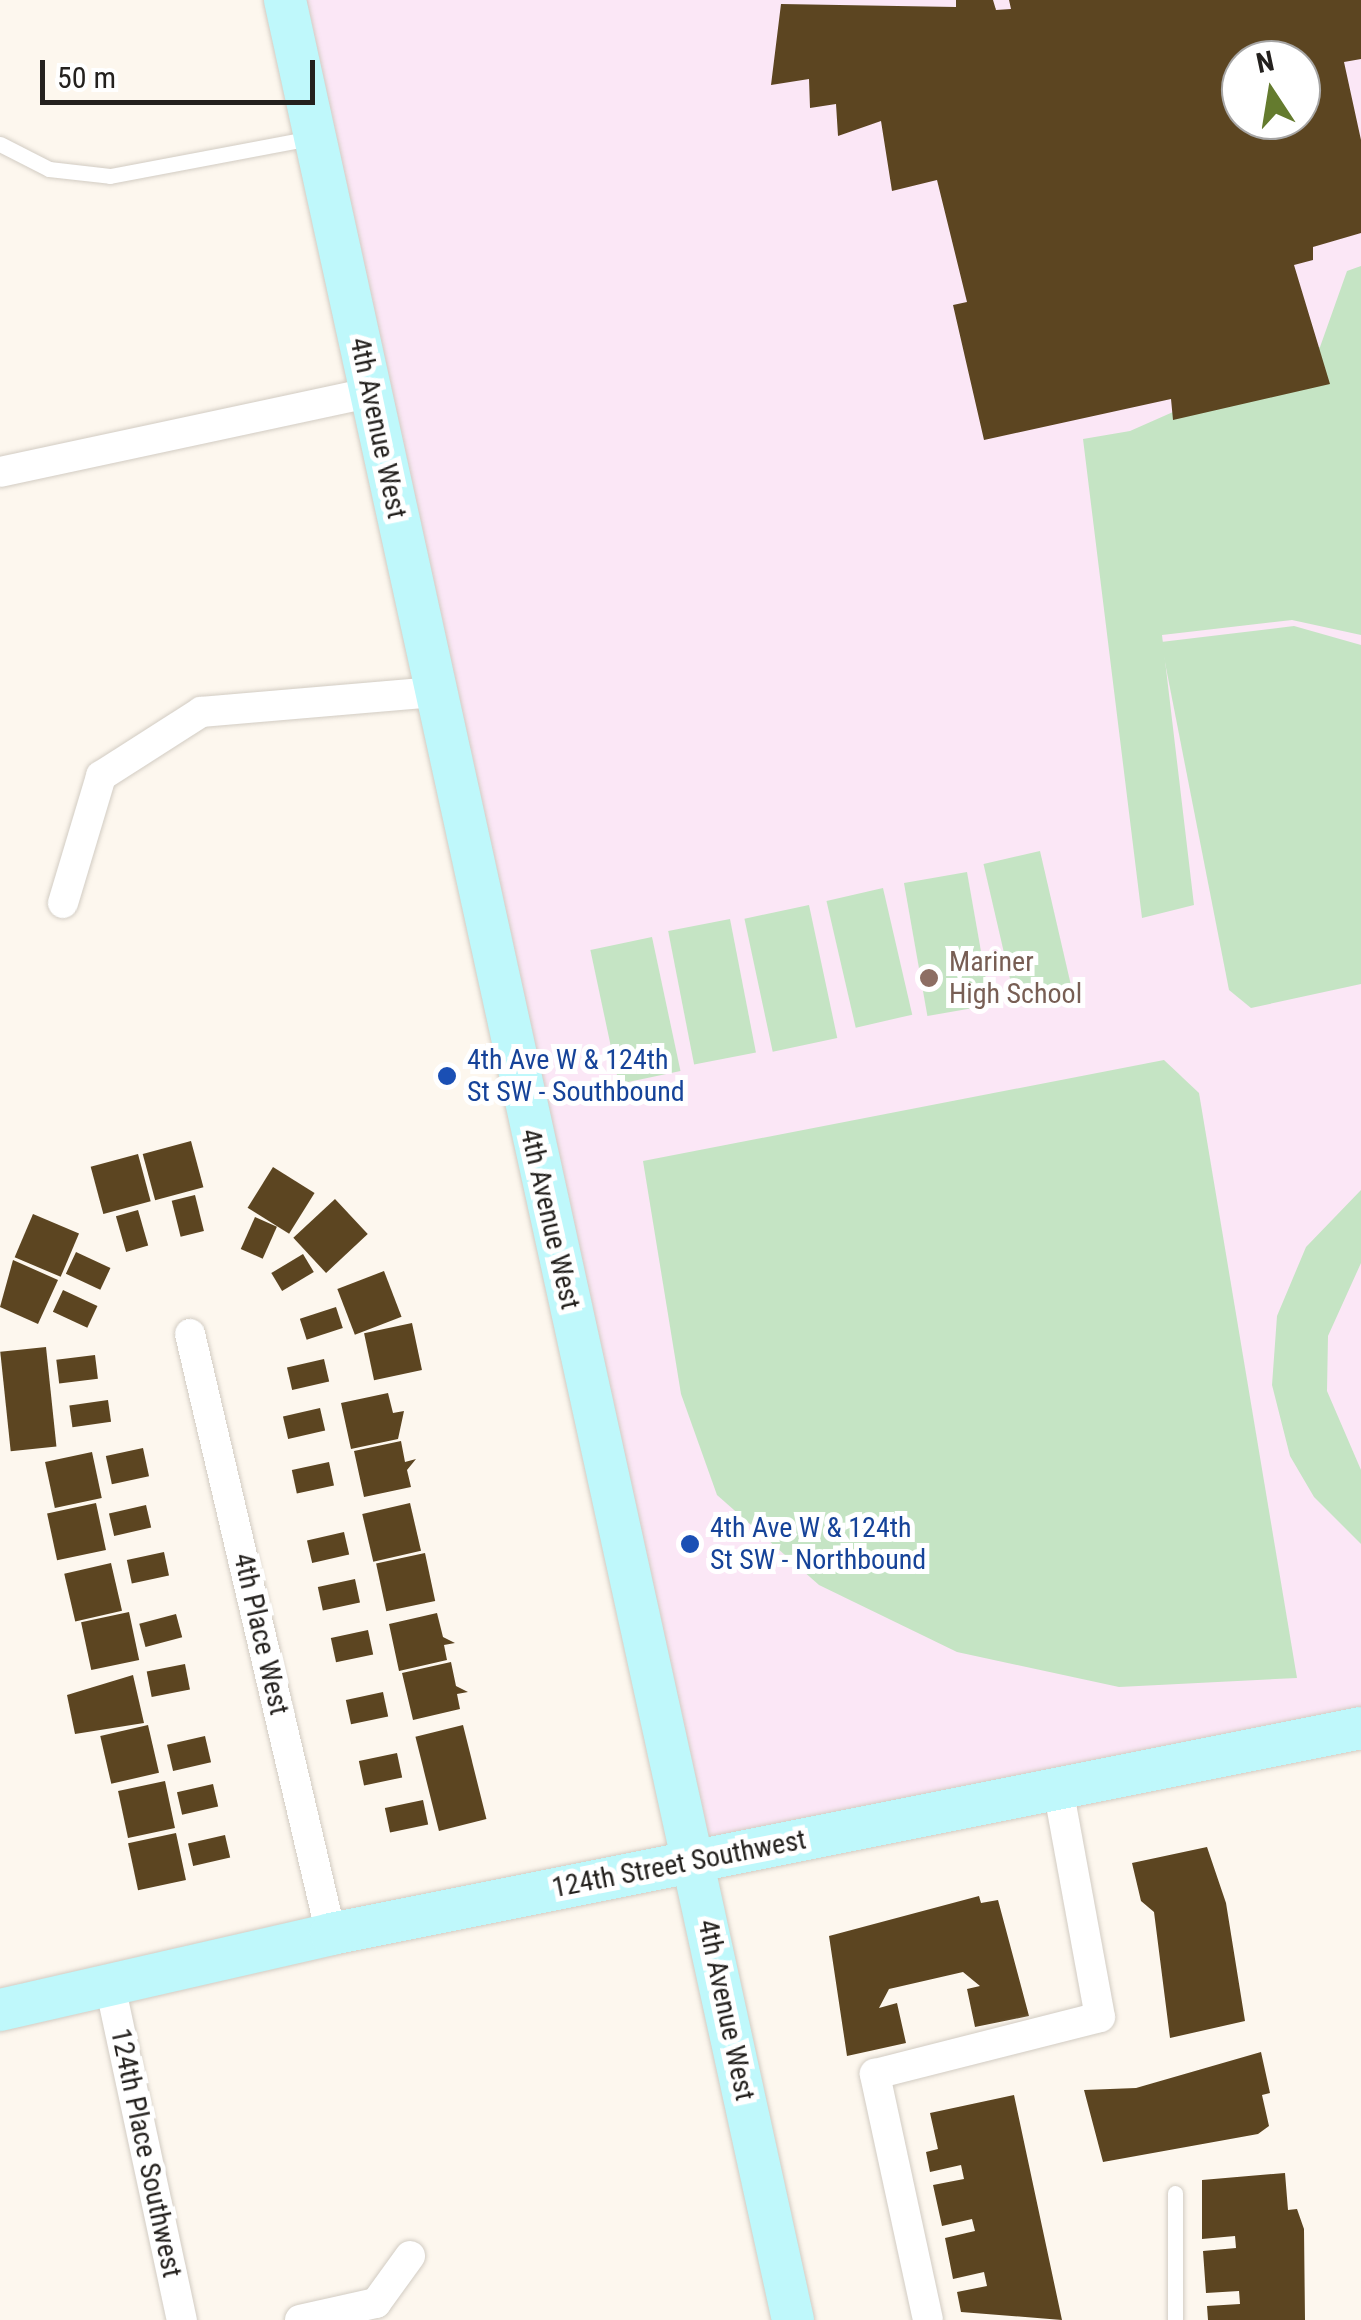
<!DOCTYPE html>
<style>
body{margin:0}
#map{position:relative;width:1361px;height:2320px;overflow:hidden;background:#fdf7ee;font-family:"Roboto Condensed",sans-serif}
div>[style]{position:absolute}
.education>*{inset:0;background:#fbe7f6}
.green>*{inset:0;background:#c5e4c4;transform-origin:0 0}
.building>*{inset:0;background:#5c4521;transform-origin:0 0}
.roads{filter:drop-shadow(0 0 2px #d2ccc3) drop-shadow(0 0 2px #d2ccc3)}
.lane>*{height:15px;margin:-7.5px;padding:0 7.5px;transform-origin:7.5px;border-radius:7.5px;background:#fff}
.street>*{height:30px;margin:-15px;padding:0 15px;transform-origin:15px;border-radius:15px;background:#fff}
.secondary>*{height:42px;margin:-21px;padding:0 21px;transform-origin:21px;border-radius:21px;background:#bff8fb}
.dots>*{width:28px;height:28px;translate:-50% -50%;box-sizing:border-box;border:5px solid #fff;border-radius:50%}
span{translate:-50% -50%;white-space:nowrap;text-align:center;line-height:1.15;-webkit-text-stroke:10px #fff;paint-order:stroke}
.street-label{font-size:28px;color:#24211e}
.education-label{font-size:28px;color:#785e54}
.left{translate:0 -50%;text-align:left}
.transit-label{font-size:28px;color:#164399}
.north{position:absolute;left:1221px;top:40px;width:100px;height:100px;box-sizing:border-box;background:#fff;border:2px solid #a7a6a5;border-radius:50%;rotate:348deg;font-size:28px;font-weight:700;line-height:40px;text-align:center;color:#24211e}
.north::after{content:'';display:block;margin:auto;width:35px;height:45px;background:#647b2e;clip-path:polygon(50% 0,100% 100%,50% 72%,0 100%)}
.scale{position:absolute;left:40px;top:60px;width:275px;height:45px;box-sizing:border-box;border:5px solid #24211e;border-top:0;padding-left:12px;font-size:30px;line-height:35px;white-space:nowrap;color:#24211e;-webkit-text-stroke:8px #fff;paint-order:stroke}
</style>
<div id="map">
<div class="education">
<div style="clip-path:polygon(evenodd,285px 0,1361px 0,1361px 1728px,694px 1860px,285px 0,1241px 60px,1301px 60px,1301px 120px,1241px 120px,1241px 60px)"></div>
</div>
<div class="green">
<div style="clip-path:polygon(1361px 266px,1361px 635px,1292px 620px,1162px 635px,1194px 905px,1142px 918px,1083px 439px,1130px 431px,1320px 347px,1347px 271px)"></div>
<div style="clip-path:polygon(1294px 626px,1361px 645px,1361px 984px,1251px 1008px,1229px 990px,1161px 642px)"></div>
<div style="left:1040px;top:851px;width:139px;height:58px;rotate:77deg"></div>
<div style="left:967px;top:872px;width:135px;height:64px;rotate:80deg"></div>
<div style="left:883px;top:888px;width:130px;height:58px;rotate:77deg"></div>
<div style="left:809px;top:905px;width:136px;height:66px;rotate:78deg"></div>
<div style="left:730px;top:919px;width:136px;height:63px;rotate:79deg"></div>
<div style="left:652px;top:937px;width:137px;height:63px;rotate:78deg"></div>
<div style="clip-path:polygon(1164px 1060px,1199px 1093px,1297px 1678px,1119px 1687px,957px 1652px,819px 1585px,717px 1495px,681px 1394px,643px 1161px)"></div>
<div style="clip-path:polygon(1361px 1190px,1361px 1263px,1328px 1336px,1327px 1391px,1361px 1470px,1361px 1544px,1314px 1497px,1290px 1456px,1272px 1385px,1277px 1316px,1306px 1247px)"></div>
</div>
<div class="building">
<div style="clip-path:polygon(evenodd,956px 0,993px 0,996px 10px,1011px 9px,1009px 0,1361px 0,1361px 59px,1344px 62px,1361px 140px,1361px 233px,1313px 247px,1313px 260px,1294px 265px,1330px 384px,1173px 420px,1171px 399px,984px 440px,953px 305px,967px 302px,937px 180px,892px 191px,881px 121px,838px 136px,836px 104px,810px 108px,809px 79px,771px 85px,781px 4px,956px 7px,956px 0,1241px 60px,1301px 60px,1301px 120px,1241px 120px,1241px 60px)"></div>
<div style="left:191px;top:1141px;width:48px;height:50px;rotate:75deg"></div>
<div style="left:138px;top:1154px;width:49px;height:49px;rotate:75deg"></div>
<div style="left:273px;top:1167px;width:49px;height:48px;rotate:32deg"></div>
<div style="left:195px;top:1195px;width:37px;height:24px;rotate:76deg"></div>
<div style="left:335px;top:1199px;width:48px;height:57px;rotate:47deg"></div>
<div style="left:138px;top:1210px;width:37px;height:23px;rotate:74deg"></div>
<div style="left:33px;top:1214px;width:50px;height:47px;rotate:23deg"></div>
<div style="left:255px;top:1217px;width:24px;height:35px;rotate:24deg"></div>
<div style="left:76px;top:1252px;width:38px;height:24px;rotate:25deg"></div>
<div style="left:303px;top:1254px;width:21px;height:37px;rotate:59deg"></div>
<div style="clip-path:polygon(13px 1260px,58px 1280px,38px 1324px,0 1307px)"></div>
<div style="left:384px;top:1271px;width:49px;height:50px;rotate:69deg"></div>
<div style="left:63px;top:1290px;width:38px;height:24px;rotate:25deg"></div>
<div style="left:336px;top:1307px;width:22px;height:38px;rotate:72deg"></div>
<div style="left:412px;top:1323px;width:48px;height:49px;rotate:78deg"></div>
<div style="left:46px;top:1347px;width:100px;height:46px;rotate:84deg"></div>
<div style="left:95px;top:1355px;width:24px;height:39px;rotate:83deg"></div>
<div style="left:324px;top:1359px;width:23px;height:38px;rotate:77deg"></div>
<div style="clip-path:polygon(388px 1393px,393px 1413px,404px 1411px,398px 1439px,351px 1449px,341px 1403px)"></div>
<div style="left:108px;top:1400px;width:22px;height:39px;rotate:82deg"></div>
<div style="left:320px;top:1408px;width:23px;height:38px;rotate:77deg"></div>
<div style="clip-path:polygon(401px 1441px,405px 1462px,416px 1459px,407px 1470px,411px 1487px,364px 1497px,354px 1451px)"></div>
<div style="left:143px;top:1448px;width:29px;height:38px;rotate:78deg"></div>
<div style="left:92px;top:1452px;width:47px;height:48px;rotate:78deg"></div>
<div style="left:329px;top:1462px;width:24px;height:38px;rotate:78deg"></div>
<div style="left:96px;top:1503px;width:48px;height:50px;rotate:78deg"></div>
<div style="left:410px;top:1503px;width:49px;height:49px;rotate:77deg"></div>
<div style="left:146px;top:1505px;width:23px;height:38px;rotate:77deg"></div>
<div style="left:344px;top:1532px;width:23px;height:38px;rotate:77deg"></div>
<div style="left:164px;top:1552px;width:24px;height:38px;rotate:78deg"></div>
<div style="left:425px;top:1553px;width:49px;height:50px;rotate:78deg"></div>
<div style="left:111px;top:1563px;width:49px;height:48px;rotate:77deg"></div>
<div style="left:355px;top:1579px;width:24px;height:38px;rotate:78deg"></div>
<div style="left:129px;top:1612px;width:49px;height:49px;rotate:78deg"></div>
<div style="clip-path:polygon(437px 1613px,443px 1637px,455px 1643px,444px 1645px,447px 1660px,399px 1671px,389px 1624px)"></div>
<div style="left:176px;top:1614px;width:24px;height:38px;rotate:75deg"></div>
<div style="left:368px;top:1630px;width:25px;height:38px;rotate:78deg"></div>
<div style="clip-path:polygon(451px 1662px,456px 1686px,468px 1692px,457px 1694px,460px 1709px,413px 1720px,402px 1673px)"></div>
<div style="left:185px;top:1664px;width:26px;height:39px;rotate:79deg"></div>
<div style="clip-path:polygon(133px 1675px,144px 1723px,75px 1734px,67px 1695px)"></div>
<div style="left:383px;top:1692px;width:25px;height:38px;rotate:78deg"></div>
<div style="left:148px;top:1725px;width:49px;height:49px;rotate:77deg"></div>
<div style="left:463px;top:1725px;width:97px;height:49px;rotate:76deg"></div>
<div style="left:205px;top:1736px;width:27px;height:39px;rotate:77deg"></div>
<div style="left:397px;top:1753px;width:25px;height:39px;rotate:78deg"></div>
<div style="left:165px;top:1781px;width:48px;height:48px;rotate:78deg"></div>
<div style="left:213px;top:1784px;width:23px;height:37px;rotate:77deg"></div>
<div style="left:423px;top:1800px;width:25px;height:39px;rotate:78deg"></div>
<div style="left:176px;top:1833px;width:48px;height:49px;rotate:78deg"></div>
<div style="left:225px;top:1835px;width:23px;height:38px;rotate:77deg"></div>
<div style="clip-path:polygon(1207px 1847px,1226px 1903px,1245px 2021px,1170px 2038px,1154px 1912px,1141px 1901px,1132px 1863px)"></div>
<div style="clip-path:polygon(979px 1896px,981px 1903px,998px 1900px,1029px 2016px,975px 2027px,967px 1989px,980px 1986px,963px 1972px,889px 1989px,879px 2008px,897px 2003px,906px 2043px,847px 2056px,829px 1936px)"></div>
<div style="clip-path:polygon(1261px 2052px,1270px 2093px,1262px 2095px,1269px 2126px,1258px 2134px,1103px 2162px,1084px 2090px,1136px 2088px)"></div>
<div style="clip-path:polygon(1014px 2095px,1062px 2320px,961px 2312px,957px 2292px,987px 2286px,984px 2272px,953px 2279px,945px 2238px,975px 2231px,972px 2219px,942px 2226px,933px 2185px,964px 2179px,961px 2165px,930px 2172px,926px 2152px,938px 2149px,930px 2113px)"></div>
<div style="clip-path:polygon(1285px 2173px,1288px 2210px,1297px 2209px,1304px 2229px,1305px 2320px,1208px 2320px,1207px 2306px,1240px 2304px,1239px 2291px,1206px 2293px,1203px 2251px,1236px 2248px,1235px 2236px,1202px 2239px,1202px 2180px)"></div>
</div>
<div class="roads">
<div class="lane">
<div style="left:0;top:144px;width:55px;rotate:27deg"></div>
<div style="left:49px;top:169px;width:61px;rotate:6.5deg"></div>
<div style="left:110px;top:176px;width:206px;rotate:-10.7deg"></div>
<div style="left:1175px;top:2320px;width:127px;rotate:-90deg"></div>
</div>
<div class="street">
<div style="left:0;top:472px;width:378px;rotate:-12.1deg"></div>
<div style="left:63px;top:903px;width:133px;rotate:-73.3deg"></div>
<div style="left:101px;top:776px;width:119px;rotate:-32.6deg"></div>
<div style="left:201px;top:712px;width:234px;rotate:-4.9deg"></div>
<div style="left:190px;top:1334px;width:616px;rotate:76.78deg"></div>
<div style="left:110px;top:1985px;width:343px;rotate:77.9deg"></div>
<div style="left:300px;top:2320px;width:78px;rotate:-12.6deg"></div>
<div style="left:376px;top:2303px;width:58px;rotate:-54.1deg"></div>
<div style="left:928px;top:2320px;width:252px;rotate:-102.2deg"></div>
<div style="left:875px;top:2074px;width:232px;rotate:-14.2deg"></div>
<div style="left:1100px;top:2017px;width:233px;rotate:-100.4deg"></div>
</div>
<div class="secondary">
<div style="left:285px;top:0;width:2375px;rotate:77.65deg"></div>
<div style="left:0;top:2010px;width:340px;rotate:-12.9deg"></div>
<div style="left:331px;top:1934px;width:1050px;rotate:-11.31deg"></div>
</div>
</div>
<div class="dots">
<div style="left:929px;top:978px;background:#8d6e63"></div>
<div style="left:447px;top:1076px;background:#1a4fb4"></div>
<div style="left:690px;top:1544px;background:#1a4fb4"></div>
</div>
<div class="street-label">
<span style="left:378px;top:428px;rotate:78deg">4th Avenue West</span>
<span style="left:550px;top:1219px;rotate:77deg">4th Avenue West</span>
<span style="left:261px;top:1634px;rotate:77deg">4th Place West</span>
<span style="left:679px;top:1864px;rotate:-11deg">124th Street Southwest</span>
<span style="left:726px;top:2010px;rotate:78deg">4th Avenue West</span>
<span style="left:146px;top:2153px;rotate:78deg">124th Place Southwest</span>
</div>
<div class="education-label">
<span class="left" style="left:949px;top:978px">Mariner<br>High School</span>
</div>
<div class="transit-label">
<span class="left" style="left:467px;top:1076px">4th Ave W &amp; 124th<br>St SW - Southbound</span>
<span class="left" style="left:710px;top:1544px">4th Ave W &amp; 124th<br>St SW - Northbound</span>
</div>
<div class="north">N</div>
<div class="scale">50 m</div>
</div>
